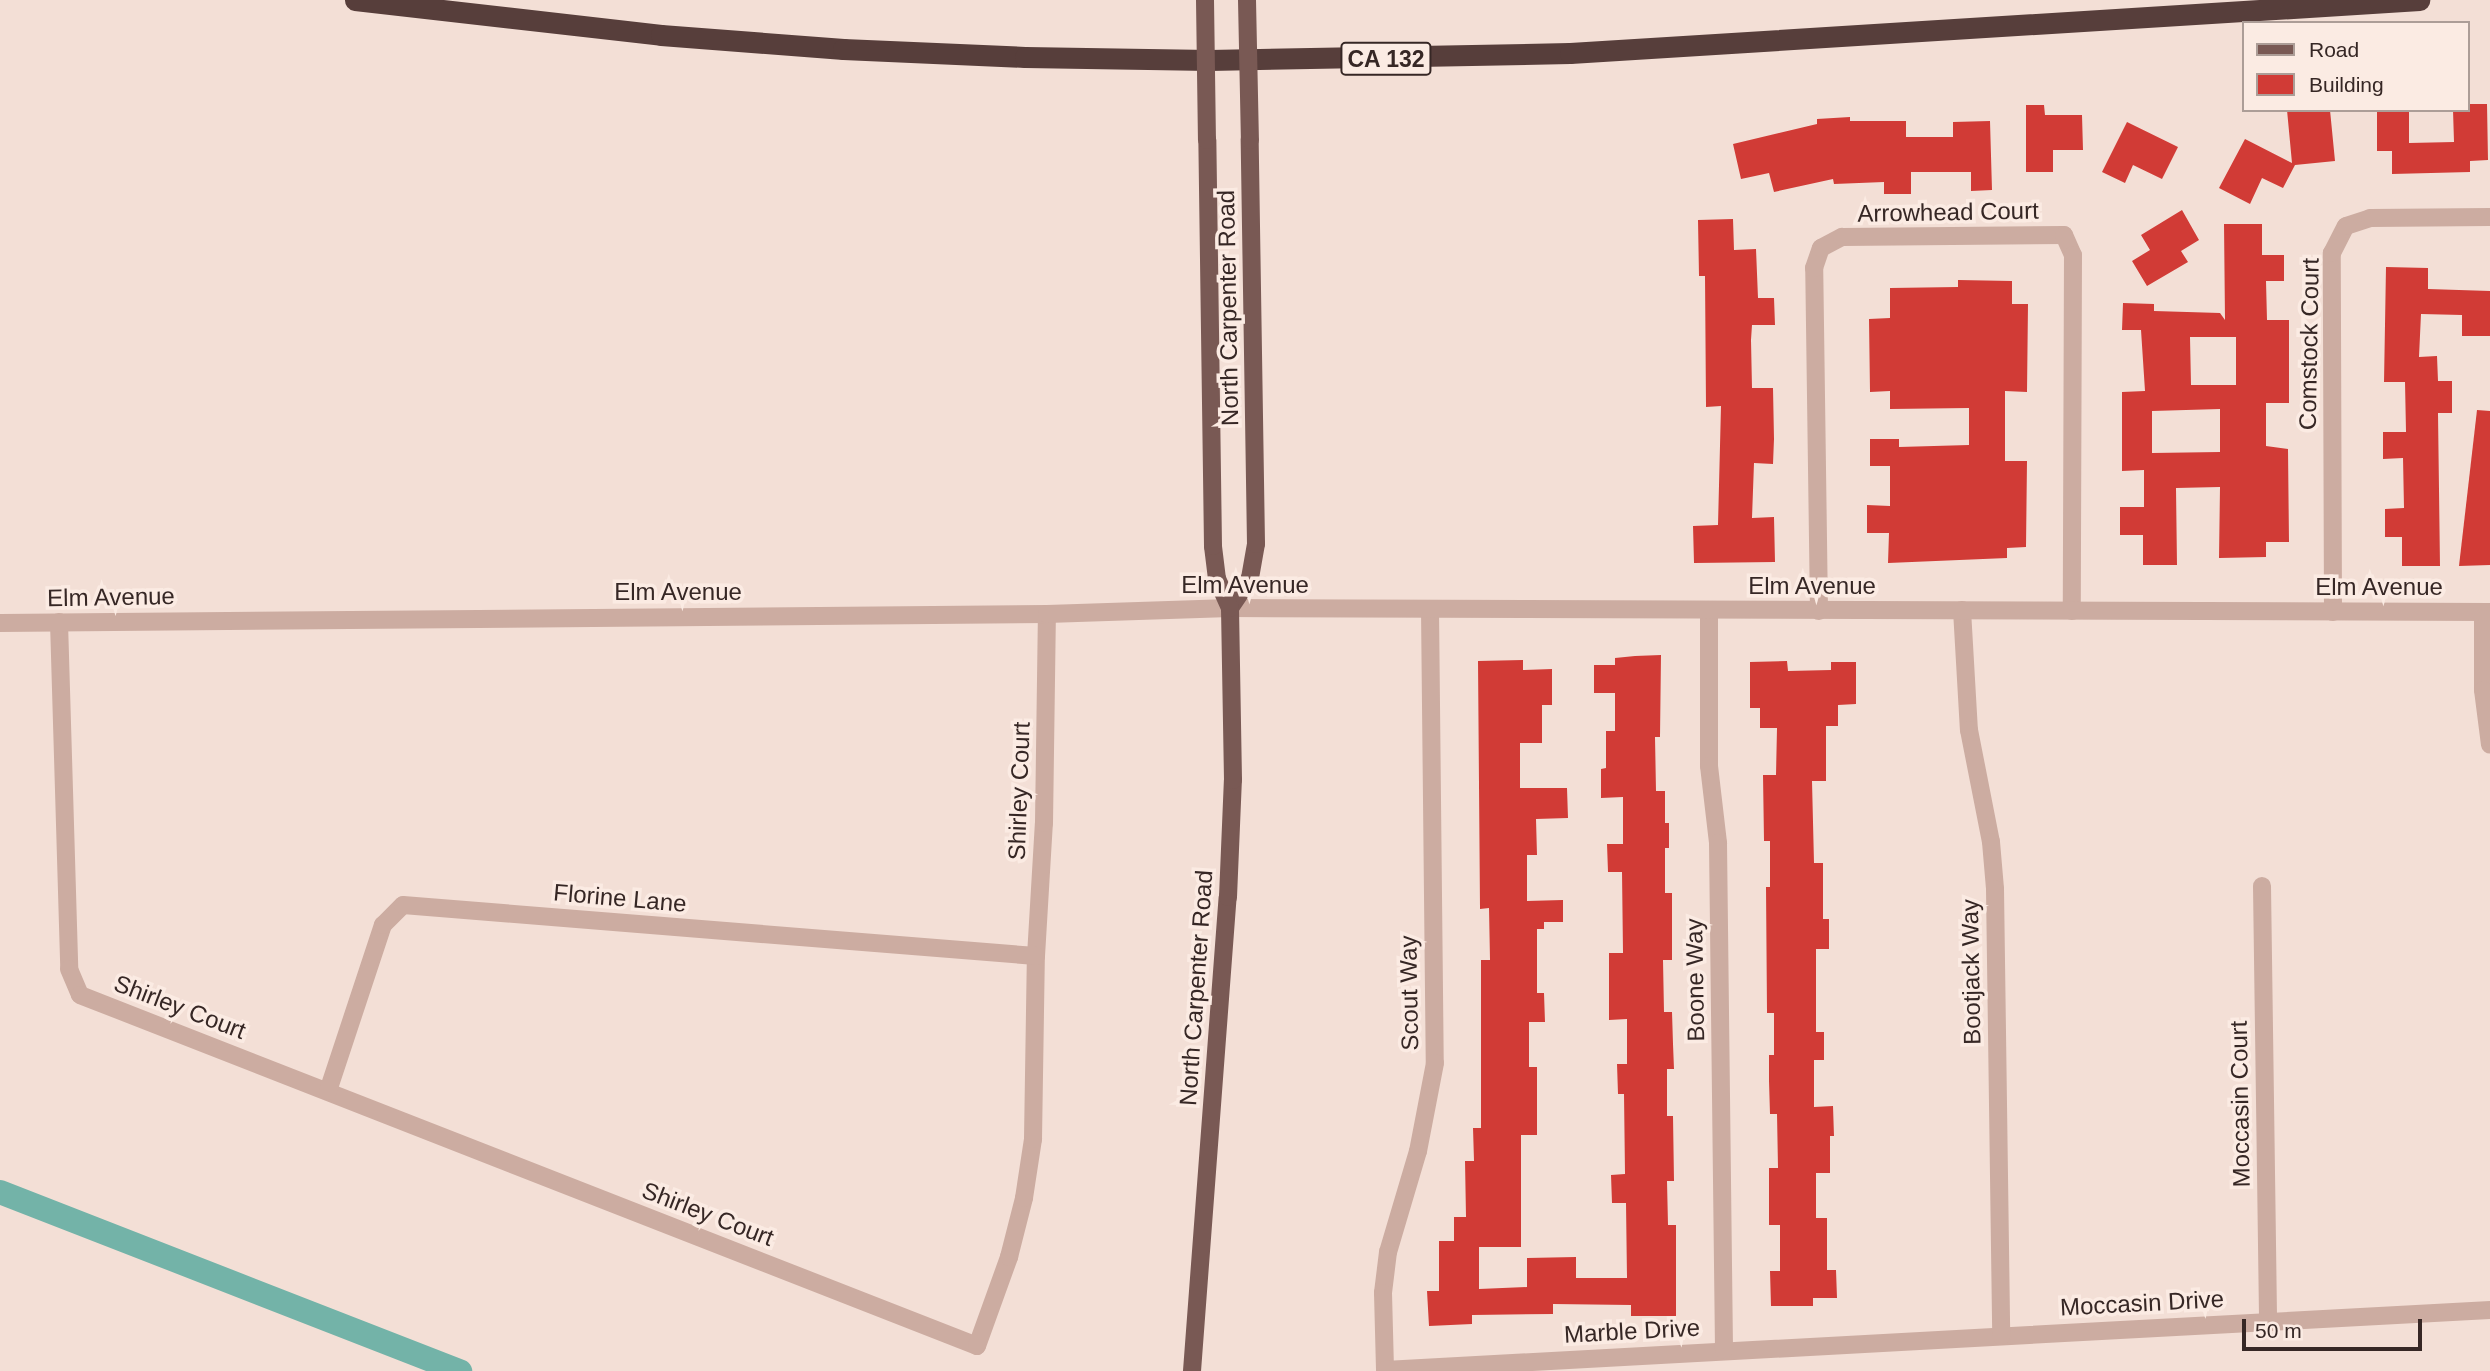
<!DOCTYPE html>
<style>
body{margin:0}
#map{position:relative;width:2490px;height:1371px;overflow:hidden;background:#f3dfd6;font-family:Helvetica,sans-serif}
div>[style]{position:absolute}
.canal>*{height:24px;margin:-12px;padding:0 12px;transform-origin:12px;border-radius:12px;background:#73b3a8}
.building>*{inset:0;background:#d13b36}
.minor>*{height:18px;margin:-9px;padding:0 9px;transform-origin:9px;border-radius:9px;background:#ccaca1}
.major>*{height:18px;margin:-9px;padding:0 9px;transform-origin:9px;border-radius:9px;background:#795954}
.highway>*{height:21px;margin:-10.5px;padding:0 10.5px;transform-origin:10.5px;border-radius:10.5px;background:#573e3b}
.major-bridge>*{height:18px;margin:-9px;padding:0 9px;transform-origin:9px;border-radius:9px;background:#795954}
span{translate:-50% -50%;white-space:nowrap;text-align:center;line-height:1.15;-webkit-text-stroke:7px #fbebe3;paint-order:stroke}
.shield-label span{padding:2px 5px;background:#fbebe3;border:2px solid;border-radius:5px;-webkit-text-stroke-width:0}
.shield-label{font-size:23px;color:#362725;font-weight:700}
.street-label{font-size:24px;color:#362725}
.legend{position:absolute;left:2242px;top:21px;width:228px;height:91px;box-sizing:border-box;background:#fbebe3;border:2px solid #ac9d97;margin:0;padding:9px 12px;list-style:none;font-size:21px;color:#362725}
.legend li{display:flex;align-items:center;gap:14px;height:35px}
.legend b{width:35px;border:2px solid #ac9d97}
.scale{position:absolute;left:2242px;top:1319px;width:180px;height:32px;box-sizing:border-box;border:4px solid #362725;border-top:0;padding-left:9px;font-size:21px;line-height:24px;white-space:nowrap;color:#362725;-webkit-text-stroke:5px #fbebe3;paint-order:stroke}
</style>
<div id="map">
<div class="canal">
<div style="left:0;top:1192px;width:494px;rotate:21.3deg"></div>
</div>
<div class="building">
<div style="clip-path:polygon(2467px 104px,2487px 104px,2488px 160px,2470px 161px,2470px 172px,2392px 174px,2392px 151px,2377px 151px,2377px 110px,2409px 110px,2409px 143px,2454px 142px,2453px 110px,2467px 110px)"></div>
<div style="clip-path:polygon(2026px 105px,2044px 105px,2045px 115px,2082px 115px,2083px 150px,2053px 150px,2053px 172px,2026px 172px)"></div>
<div style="clip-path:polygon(2287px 110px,2330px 110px,2335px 161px,2295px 165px,2283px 188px,2262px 178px,2250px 204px,2219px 188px,2245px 139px,2292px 163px)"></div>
<div style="clip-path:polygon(1850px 117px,1850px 121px,1906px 121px,1906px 137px,1953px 137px,1953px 122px,1990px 121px,1992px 190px,1971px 191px,1971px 172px,1911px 172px,1911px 194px,1884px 194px,1884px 182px,1834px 184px,1833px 179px,1774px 192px,1769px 173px,1741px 179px,1733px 144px,1817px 124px,1817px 119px)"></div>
<div style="clip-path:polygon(2127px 122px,2178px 147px,2162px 179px,2133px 165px,2125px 183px,2102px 172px)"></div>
<div style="clip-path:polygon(2182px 210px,2199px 240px,2181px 251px,2188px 262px,2147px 286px,2132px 261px,2150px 250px,2141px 235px)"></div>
<div style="clip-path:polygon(1733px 219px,1734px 250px,1756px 249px,1758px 298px,1774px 298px,1775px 325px,1752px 325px,1751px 340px,1752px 388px,1773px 388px,1774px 439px,1773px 464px,1754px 463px,1752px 518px,1774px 517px,1775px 562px,1694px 563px,1693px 526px,1718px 525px,1721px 406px,1706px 407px,1705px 276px,1699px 276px,1698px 220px)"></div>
<div style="clip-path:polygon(evenodd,2224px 224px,2262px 224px,2262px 255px,2284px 255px,2284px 281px,2266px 281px,2267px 320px,2289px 320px,2289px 403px,2266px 403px,2266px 446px,2288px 449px,2289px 542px,2266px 542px,2266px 557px,2219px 558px,2220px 487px,2176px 488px,2177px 565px,2143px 565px,2143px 535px,2120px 535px,2120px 507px,2144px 507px,2144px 470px,2122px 471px,2122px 392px,2145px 391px,2141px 330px,2122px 330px,2123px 303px,2154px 304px,2154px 311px,2220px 313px,2225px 320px,2224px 224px,2190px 337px,2236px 337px,2236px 385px,2191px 385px,2190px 337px,2224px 224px,2220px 409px,2220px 452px,2152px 453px,2152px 411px,2220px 409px)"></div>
<div style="clip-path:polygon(2386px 267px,2428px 268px,2428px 289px,2490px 291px,2490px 336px,2462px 336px,2462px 315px,2421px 314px,2419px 357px,2437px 356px,2438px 381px,2452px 381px,2452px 413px,2438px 413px,2440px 566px,2402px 566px,2402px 537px,2385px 537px,2385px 509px,2404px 508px,2403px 458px,2383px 459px,2383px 432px,2406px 432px,2405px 382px,2384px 382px)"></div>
<div style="clip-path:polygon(1958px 280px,2012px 281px,2012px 304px,2028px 304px,2027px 392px,2005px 391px,2005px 461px,2027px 461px,2026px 547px,2007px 548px,2007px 558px,1888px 563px,1889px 533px,1867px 533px,1867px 505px,1890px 506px,1890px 466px,1870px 466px,1870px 439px,1899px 439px,1899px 447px,1969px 445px,1969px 408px,1890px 409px,1890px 391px,1870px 392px,1869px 319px,1890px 318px,1890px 288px,1958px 287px)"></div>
<div style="clip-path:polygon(2477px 410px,2490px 411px,2490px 565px,2459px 566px)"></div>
<div style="clip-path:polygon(1661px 655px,1660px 737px,1655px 737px,1656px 791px,1665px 791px,1665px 823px,1669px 823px,1669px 848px,1665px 848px,1665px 893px,1672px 893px,1672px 960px,1663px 960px,1664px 1012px,1672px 1012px,1673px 1044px,1674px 1069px,1667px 1069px,1667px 1116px,1673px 1116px,1674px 1181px,1667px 1181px,1668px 1225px,1676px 1225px,1676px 1316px,1631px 1316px,1631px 1305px,1553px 1304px,1553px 1314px,1472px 1315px,1472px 1324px,1429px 1326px,1427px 1291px,1439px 1291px,1439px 1241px,1454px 1241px,1454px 1217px,1466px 1217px,1465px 1161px,1474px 1161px,1473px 1128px,1481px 1128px,1481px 960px,1490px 960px,1489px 908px,1480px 909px,1478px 661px,1523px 660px,1523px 670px,1552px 669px,1552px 705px,1542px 705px,1542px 743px,1520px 743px,1520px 788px,1567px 788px,1568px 818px,1536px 819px,1537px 855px,1527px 855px,1527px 901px,1563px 900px,1563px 922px,1544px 922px,1544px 929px,1537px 929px,1537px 993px,1544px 993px,1545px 1022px,1529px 1022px,1529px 1067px,1537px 1067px,1537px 1135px,1521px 1135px,1521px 1247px,1479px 1247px,1479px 1289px,1527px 1287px,1527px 1258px,1576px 1257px,1576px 1278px,1627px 1278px,1626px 1203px,1612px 1203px,1611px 1175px,1625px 1174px,1624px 1094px,1618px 1094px,1617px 1064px,1627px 1064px,1627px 1019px,1609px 1020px,1609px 953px,1623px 953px,1622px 872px,1608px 872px,1607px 844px,1623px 844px,1623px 797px,1601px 798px,1601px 769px,1606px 768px,1606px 731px,1615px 731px,1615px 693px,1594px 693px,1594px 665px,1615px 665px,1615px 658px,1635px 656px)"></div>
<div style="clip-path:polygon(1787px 661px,1788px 671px,1831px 670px,1831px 662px,1856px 662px,1856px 704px,1838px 705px,1838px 726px,1826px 726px,1826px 781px,1812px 781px,1814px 863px,1823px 863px,1823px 919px,1829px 919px,1829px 949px,1816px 949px,1816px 1032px,1824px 1032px,1824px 1060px,1814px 1060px,1814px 1107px,1833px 1106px,1834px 1136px,1830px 1136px,1830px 1173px,1816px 1173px,1816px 1218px,1827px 1218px,1827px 1270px,1836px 1270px,1837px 1298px,1813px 1298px,1813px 1306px,1771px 1306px,1770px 1271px,1780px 1271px,1780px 1225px,1769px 1225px,1769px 1168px,1778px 1168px,1777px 1114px,1770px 1114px,1769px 1081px,1769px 1055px,1774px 1055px,1774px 1013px,1767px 1013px,1766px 887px,1770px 887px,1770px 841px,1764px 841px,1763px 775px,1776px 775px,1777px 728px,1760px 728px,1760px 708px,1750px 708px,1750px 662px)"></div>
</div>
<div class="minor">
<div style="left:1430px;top:609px;width:454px;rotate:89.4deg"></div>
<div style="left:1435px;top:1063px;width:90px;rotate:100.9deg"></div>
<div style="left:1418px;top:1151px;width:105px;rotate:106.5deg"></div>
<div style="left:1388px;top:1252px;width:41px;rotate:97deg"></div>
<div style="left:1383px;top:1293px;width:77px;rotate:88.5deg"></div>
<div style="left:1385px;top:1370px;width:1107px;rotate:-3.11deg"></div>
<div style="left:1709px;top:610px;width:156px;rotate:90deg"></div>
<div style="left:1709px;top:766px;width:78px;rotate:83.3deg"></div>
<div style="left:1718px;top:843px;width:507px;rotate:89.32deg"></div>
<div style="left:1962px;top:610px;width:120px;rotate:86.7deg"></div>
<div style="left:1969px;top:730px;width:114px;rotate:78.9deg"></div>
<div style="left:1991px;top:842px;width:47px;rotate:85.1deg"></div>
<div style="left:1995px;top:889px;width:447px;rotate:89.2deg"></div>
<div style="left:1819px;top:611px;width:343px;rotate:-90.8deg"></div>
<div style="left:1814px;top:268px;width:21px;rotate:-71deg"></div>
<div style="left:1821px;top:248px;width:24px;rotate:-28deg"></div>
<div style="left:1842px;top:237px;width:222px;rotate:-0.5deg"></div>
<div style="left:2064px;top:235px;width:22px;rotate:66deg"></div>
<div style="left:2073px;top:255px;width:356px;rotate:90.2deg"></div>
<div style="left:2333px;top:612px;width:359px;rotate:-90.2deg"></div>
<div style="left:2332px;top:253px;width:30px;rotate:-63deg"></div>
<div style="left:2346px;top:226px;width:25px;rotate:-18deg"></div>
<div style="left:2370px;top:218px;width:120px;rotate:-0.5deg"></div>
<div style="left:2483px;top:612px;width:78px;rotate:90deg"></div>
<div style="left:2483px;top:690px;width:55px;rotate:82.7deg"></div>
<div style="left:59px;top:622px;width:347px;rotate:88.3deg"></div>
<div style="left:69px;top:969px;width:28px;rotate:67deg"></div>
<div style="left:80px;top:995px;width:963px;rotate:21.37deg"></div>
<div style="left:977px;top:1346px;width:95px;rotate:-70.2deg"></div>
<div style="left:1009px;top:1257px;width:61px;rotate:-75.7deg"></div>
<div style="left:1024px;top:1198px;width:60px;rotate:-81.3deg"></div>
<div style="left:1033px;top:1139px;width:183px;rotate:-89.1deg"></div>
<div style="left:1036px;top:956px;width:133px;rotate:-86.6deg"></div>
<div style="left:1044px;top:823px;width:209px;rotate:-89.2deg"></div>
<div style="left:0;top:623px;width:1047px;rotate:-0.49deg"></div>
<div style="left:1047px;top:614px;width:183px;rotate:-1.9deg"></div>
<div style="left:1230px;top:608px;width:1260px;rotate:0.18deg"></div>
<div style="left:2262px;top:886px;width:435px;rotate:89.2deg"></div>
<div style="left:328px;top:1091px;width:175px;rotate:-71.7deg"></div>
<div style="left:383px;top:925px;width:28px;rotate:-45deg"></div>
<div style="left:403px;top:905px;width:635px;rotate:4.61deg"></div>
</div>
<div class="major">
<div style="left:1230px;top:608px;width:36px;rotate:-56deg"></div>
<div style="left:1250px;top:578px;width:35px;rotate:-80deg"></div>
<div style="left:1256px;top:544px;width:404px;rotate:-90.9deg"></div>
<div style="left:1192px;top:1371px;width:475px;rotate:-85.7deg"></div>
<div style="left:1228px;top:897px;width:117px;rotate:-87.6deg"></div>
<div style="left:1233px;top:780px;width:172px;rotate:-91deg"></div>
<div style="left:1230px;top:608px;width:32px;rotate:-114deg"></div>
<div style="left:1217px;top:579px;width:33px;rotate:-97deg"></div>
<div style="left:1213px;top:546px;width:406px;rotate:-90.8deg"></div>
</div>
<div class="highway">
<div style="left:355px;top:0;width:308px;rotate:6.5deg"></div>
<div style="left:661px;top:35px;width:183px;rotate:4.4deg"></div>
<div style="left:843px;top:49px;width:182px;rotate:2.5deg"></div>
<div style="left:1025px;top:57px;width:184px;rotate:0.9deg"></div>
<div style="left:1209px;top:60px;width:361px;rotate:-1.1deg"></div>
<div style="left:1570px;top:53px;width:851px;rotate:-3.57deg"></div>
</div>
<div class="major-bridge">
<div style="left:1205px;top:0;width:140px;rotate:89.2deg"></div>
<div style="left:1247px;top:0;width:140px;rotate:88.8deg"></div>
</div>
<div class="shield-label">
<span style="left:1386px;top:59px">CA 132</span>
</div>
<div class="street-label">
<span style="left:1948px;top:212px;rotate:-1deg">Arrowhead Court</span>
<span style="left:1228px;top:308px;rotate:-91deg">North Carpenter Road</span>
<span style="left:2309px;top:344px;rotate:-89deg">Comstock Court</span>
<span style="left:1245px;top:585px">Elm Avenue</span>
<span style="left:1812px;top:586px">Elm Avenue</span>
<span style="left:2379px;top:587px">Elm Avenue</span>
<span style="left:678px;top:592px">Elm Avenue</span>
<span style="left:111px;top:597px;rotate:-1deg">Elm Avenue</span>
<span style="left:1019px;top:791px;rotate:-88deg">Shirley Court</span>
<span style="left:620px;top:898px;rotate:5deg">Florine Lane</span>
<span style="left:1971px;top:972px;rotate:-91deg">Bootjack Way</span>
<span style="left:1695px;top:980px;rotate:-91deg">Boone Way</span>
<span style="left:1196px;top:988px;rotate:-86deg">North Carpenter Road</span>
<span style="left:1409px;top:993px;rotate:-91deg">Scout Way</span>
<span style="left:180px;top:1007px;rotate:21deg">Shirley Court</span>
<span style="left:2240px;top:1104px;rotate:-91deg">Moccasin Court</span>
<span style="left:708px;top:1214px;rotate:21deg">Shirley Court</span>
<span style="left:2142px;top:1303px;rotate:-3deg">Moccasin Drive</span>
<span style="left:1632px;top:1331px;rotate:-3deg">Marble Drive</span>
</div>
<ul class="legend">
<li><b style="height:9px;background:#795954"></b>Road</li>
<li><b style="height:19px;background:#d13b36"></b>Building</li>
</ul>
<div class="scale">50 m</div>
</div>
